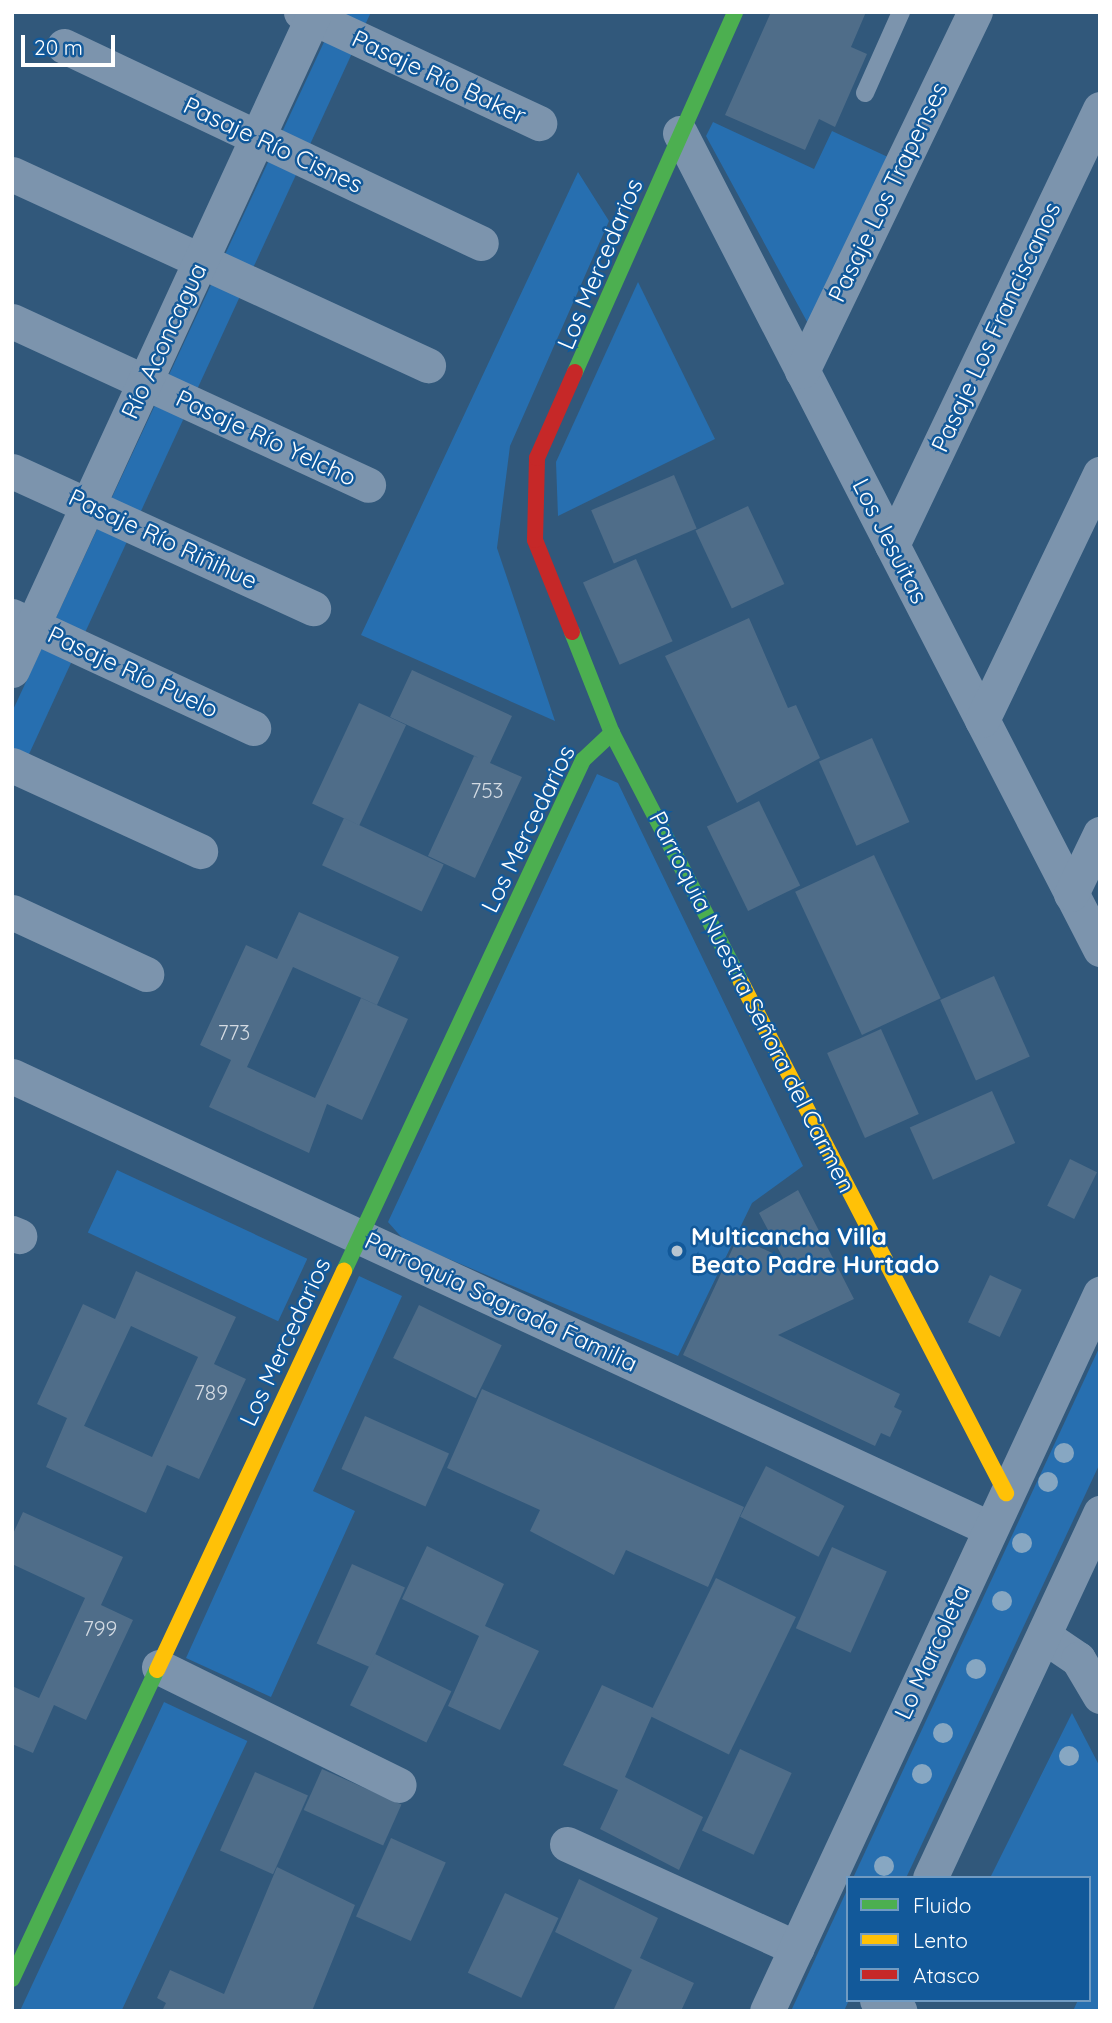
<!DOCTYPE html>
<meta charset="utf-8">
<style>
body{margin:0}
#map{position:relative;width:1112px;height:2023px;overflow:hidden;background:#31587b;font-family:Quicksand,sans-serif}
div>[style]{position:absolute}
.green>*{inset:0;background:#276fb0;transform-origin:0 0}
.building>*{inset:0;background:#4f6d89;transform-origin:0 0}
.lane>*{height:18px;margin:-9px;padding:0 9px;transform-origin:9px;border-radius:9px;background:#7c94ad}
.street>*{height:35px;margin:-17.5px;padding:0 17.5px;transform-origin:17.5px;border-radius:17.5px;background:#7c94ad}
.fast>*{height:16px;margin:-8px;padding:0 8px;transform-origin:8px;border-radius:8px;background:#4caf50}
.slow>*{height:16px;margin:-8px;padding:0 8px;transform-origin:8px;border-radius:8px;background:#ffc107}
.jam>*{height:16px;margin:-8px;padding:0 8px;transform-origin:8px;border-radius:8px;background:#c62828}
.trees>*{width:20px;height:20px;margin:-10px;border-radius:50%;background:#87a7c2}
.dots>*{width:19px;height:19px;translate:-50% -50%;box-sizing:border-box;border:4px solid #12599a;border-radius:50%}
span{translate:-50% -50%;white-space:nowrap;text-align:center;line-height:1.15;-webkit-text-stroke:5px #12599a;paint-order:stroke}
.number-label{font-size:21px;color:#d3dae2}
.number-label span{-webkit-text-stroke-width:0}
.street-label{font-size:24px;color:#fff}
.poi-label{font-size:24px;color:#fff;font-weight:700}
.left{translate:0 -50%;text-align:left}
.frame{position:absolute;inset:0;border:14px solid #fff;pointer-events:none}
.legend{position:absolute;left:846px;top:1876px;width:245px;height:126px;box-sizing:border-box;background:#12599a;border:2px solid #719bc2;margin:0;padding:9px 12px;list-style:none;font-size:21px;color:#fff}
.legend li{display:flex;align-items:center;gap:14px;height:35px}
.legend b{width:35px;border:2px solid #719bc2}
.scale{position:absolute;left:21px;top:35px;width:94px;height:32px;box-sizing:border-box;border:4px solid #fff;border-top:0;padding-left:9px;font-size:21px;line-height:24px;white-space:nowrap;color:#fff;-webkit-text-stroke:5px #12599a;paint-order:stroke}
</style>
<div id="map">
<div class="green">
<div style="clip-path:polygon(338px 12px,371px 12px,12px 791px,12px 712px)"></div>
<div style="clip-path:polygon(713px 122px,814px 169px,832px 131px,890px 158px,811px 329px,706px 136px)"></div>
<div style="clip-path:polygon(578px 172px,609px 221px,510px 446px,497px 548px,555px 721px,361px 635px)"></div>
<div style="clip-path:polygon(638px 282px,715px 439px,558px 516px,556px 462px)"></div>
<div style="clip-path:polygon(597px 774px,618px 783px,803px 1166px,752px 1203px,678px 1356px,404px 1240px,388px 1222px)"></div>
<div style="left:117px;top:1170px;width:210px;height:69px;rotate:25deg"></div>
<div style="clip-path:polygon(359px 1276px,402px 1296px,313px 1491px,355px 1511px,271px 1697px,186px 1658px)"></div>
<div style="clip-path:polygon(1100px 1346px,1100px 1463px,906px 1878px,853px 1878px)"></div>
<div style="left:164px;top:1702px;width:92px;height:341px;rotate:25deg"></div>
<div style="clip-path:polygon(1072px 1713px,1100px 1767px,1100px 2011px,1073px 2011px,1078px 2000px,1089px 2000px,1089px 1878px,990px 1878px)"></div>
<div style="clip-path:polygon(848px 1888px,849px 2000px,844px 2011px,791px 2011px)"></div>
</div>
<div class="building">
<div style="clip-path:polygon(771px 12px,866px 12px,851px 47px,867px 54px,835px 127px,819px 119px,805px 150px,725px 115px)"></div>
<div style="left:674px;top:475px;width:58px;height:90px;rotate:67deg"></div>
<div style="left:748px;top:506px;width:86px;height:58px;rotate:65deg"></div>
<div style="left:636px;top:559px;width:90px;height:58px;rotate:66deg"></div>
<div style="clip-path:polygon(749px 618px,788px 708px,796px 705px,820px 758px,737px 803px,665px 656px)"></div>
<div style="clip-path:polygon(412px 670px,512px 716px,490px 763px,522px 777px,475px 878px,428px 856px,474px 756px,479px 758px,390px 717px)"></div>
<div style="left:359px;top:703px;width:52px;height:111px;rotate:25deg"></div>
<div style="left:872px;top:738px;width:92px;height:58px;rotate:66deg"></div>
<div style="left:759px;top:801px;width:94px;height:58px;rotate:64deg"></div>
<div style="left:344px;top:818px;width:110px;height:52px;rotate:25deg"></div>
<div style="left:874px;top:855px;width:158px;height:87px;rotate:65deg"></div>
<div style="clip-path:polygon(299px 912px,399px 957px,377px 1005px,293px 967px,247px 1067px,315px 1098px,361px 998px,408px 1019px,362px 1120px,327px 1104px,309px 1153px,209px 1107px,231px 1060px,200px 1045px,246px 945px,277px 959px)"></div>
<div style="left:994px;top:976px;width:88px;height:59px;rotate:66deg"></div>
<div style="left:881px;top:1029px;width:93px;height:59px;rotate:66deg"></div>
<div style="left:992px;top:1091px;width:57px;height:90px;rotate:66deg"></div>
<div style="left:1070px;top:1159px;width:30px;height:52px;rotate:26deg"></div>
<div style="clip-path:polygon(798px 1190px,854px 1299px,778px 1335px,900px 1394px,894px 1407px,902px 1411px,890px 1437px,881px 1433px,875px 1446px,683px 1355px,738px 1237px,783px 1258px,759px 1213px)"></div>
<div style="clip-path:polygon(136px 1271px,236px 1317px,214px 1364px,246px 1379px,199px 1479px,167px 1465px,146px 1513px,46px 1467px,67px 1418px,152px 1457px,198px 1357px,211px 1363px,131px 1326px,84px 1426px,37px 1404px,83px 1304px,115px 1319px)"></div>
<div style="left:990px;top:1275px;width:35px;height:52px;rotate:25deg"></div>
<div style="left:419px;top:1305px;width:92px;height:59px;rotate:26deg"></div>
<div style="clip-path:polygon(482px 1389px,744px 1507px,708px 1587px,626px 1550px,614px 1575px,530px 1531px,540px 1510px,447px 1468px)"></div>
<div style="left:365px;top:1416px;width:92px;height:58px;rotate:24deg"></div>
<div style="left:766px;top:1466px;width:88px;height:57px;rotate:27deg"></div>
<div style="clip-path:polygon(23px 1512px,123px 1557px,101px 1605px,133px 1620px,86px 1720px,54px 1705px,33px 1753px,12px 1744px,12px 1686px,39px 1698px,85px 1598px,12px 1564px,12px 1536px)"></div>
<div style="clip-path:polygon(427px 1546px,504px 1584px,485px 1626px,539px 1651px,500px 1730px,448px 1706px,479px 1636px,402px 1599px)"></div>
<div style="left:832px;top:1547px;width:60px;height:89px;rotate:24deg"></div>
<div style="left:352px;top:1564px;width:58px;height:87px;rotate:24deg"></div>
<div style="left:716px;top:1578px;width:89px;height:153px;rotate:26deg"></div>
<div style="left:375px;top:1654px;width:85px;height:57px;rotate:26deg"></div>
<div style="clip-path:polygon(602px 1685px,655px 1709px,625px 1777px,703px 1817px,679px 1870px,600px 1829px,618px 1790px,563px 1765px)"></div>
<div style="left:740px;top:1749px;width:57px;height:90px;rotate:25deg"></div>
<div style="left:322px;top:1769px;width:87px;height:45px;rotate:24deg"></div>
<div style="left:255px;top:1772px;width:58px;height:86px;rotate:24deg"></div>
<div style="left:391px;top:1838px;width:60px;height:86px;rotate:24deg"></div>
<div style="clip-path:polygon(277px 1867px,355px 1905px,312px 2011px,162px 2011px,166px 2003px,157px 1998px,170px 1970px,224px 1994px)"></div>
<div style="clip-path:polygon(579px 1879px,658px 1918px,640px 1958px,694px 1983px,681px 2011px,613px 2011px,632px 1970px,555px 1932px)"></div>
<div style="left:505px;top:1893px;width:59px;height:88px;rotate:25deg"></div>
</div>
<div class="lane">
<div style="left:865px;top:93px;width:89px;rotate:-66deg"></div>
</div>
<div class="street">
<div style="left:301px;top:12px;width:263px;rotate:25deg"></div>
<div style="left:64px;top:46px;width:461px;rotate:25.3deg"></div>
<div style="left:680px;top:133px;width:918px;rotate:62.76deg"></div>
<div style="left:12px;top:174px;width:458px;rotate:24.7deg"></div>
<div style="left:12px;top:321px;width:392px;rotate:24.7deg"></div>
<div style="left:802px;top:371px;width:399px;rotate:-64.3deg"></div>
<div style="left:12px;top:471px;width:331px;rotate:24.5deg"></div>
<div style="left:892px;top:545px;width:483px;rotate:-64.5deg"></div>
<div style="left:12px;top:616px;width:266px;rotate:24.9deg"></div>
<div style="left:12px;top:670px;width:724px;rotate:-65.27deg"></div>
<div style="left:982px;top:720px;width:273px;rotate:-64.4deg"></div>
<div style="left:12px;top:765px;width:207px;rotate:24.6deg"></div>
<div style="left:1071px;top:894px;width:67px;rotate:-64.2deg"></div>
<div style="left:12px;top:912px;width:148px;rotate:24.8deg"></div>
<div style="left:12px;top:1076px;width:1076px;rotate:24.83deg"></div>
<div style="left:12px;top:1233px;width:8px;rotate:23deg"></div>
<div style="left:1044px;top:1636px;width:41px;rotate:34.1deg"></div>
<div style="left:1078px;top:1659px;width:43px;rotate:59.3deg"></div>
<div style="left:159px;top:1667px;width:267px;rotate:26.2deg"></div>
<div style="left:567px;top:1844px;width:252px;rotate:24.4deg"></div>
<div style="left:930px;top:1878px;width:403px;rotate:-65deg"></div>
<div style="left:877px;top:2000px;width:25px;rotate:26deg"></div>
<div style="left:767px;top:2011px;width:791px;rotate:-65.09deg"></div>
</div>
<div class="fast">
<div style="left:575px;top:372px;width:394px;rotate:-66deg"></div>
<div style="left:572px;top:632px;width:109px;rotate:68.4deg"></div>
<div style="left:612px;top:733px;width:280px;rotate:62.6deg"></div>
<div style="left:344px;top:1271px;width:564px;rotate:-64.93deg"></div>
<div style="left:583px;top:760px;width:40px;rotate:-43deg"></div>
<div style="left:12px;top:1979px;width:341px;rotate:-64.9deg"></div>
</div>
<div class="slow">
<div style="left:741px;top:982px;width:576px;rotate:62.59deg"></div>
<div style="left:157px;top:1670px;width:441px;rotate:-64.9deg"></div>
</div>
<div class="jam">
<div style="left:572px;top:632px;width:99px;rotate:-111.9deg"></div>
<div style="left:535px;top:540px;width:82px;rotate:-88.6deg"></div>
<div style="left:537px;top:458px;width:94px;rotate:-66.2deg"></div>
</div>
<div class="trees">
<div style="left:1064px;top:1453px"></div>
<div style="left:1048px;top:1482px"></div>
<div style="left:1022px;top:1543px"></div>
<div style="left:1002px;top:1601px"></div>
<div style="left:976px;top:1669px"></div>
<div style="left:943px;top:1733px"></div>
<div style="left:1069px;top:1756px"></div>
<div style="left:922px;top:1774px"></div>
<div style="left:884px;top:1866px"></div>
</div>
<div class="dots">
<div style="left:677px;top:1251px;background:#b7c5d1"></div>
</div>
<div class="number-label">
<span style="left:487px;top:790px">753</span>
<span style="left:234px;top:1032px">773</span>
<span style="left:211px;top:1392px">789</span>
<span style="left:100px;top:1628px">799</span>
</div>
<div class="street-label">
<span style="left:439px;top:77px;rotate:25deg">Pasaje Río Baker</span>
<span style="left:273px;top:145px;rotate:25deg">Pasaje Río Cisnes</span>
<span style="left:888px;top:192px;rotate:-64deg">Pasaje Los Trapenses</span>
<span style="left:600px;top:264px;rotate:-67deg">Los Mercedarios</span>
<span style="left:996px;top:327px;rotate:-65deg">Pasaje Los Franciscanos</span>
<span style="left:164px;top:341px;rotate:-65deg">Río Aconcagua</span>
<span style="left:266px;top:438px;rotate:25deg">Pasaje Río Yelcho</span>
<span style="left:163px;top:539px;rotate:25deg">Pasaje Río Riñihue</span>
<span style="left:890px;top:541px;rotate:63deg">Los Jesuitas</span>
<span style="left:133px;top:672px;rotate:25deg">Pasaje Río Puelo</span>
<span style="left:528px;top:829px;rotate:-64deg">Los Mercedarios</span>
<span style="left:752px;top:1002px;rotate:63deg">Parroquia Nuestra Señora del Carmen</span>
<span style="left:501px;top:1302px;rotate:25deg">Parroquia Sagrada Familia</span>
<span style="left:285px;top:1342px;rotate:-65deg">Los Mercedarios</span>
<span style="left:932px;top:1652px;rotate:-65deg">Lo Marcoleta</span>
</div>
<div class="poi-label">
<span class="left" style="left:691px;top:1251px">Multicancha Villa<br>Beato Padre Hurtado</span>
</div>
<div class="frame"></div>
<ul class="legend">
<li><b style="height:9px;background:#4caf50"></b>Fluido</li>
<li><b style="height:9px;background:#ffc107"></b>Lento</li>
<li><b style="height:9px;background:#c62828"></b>Atasco</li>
</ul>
<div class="scale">20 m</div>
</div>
